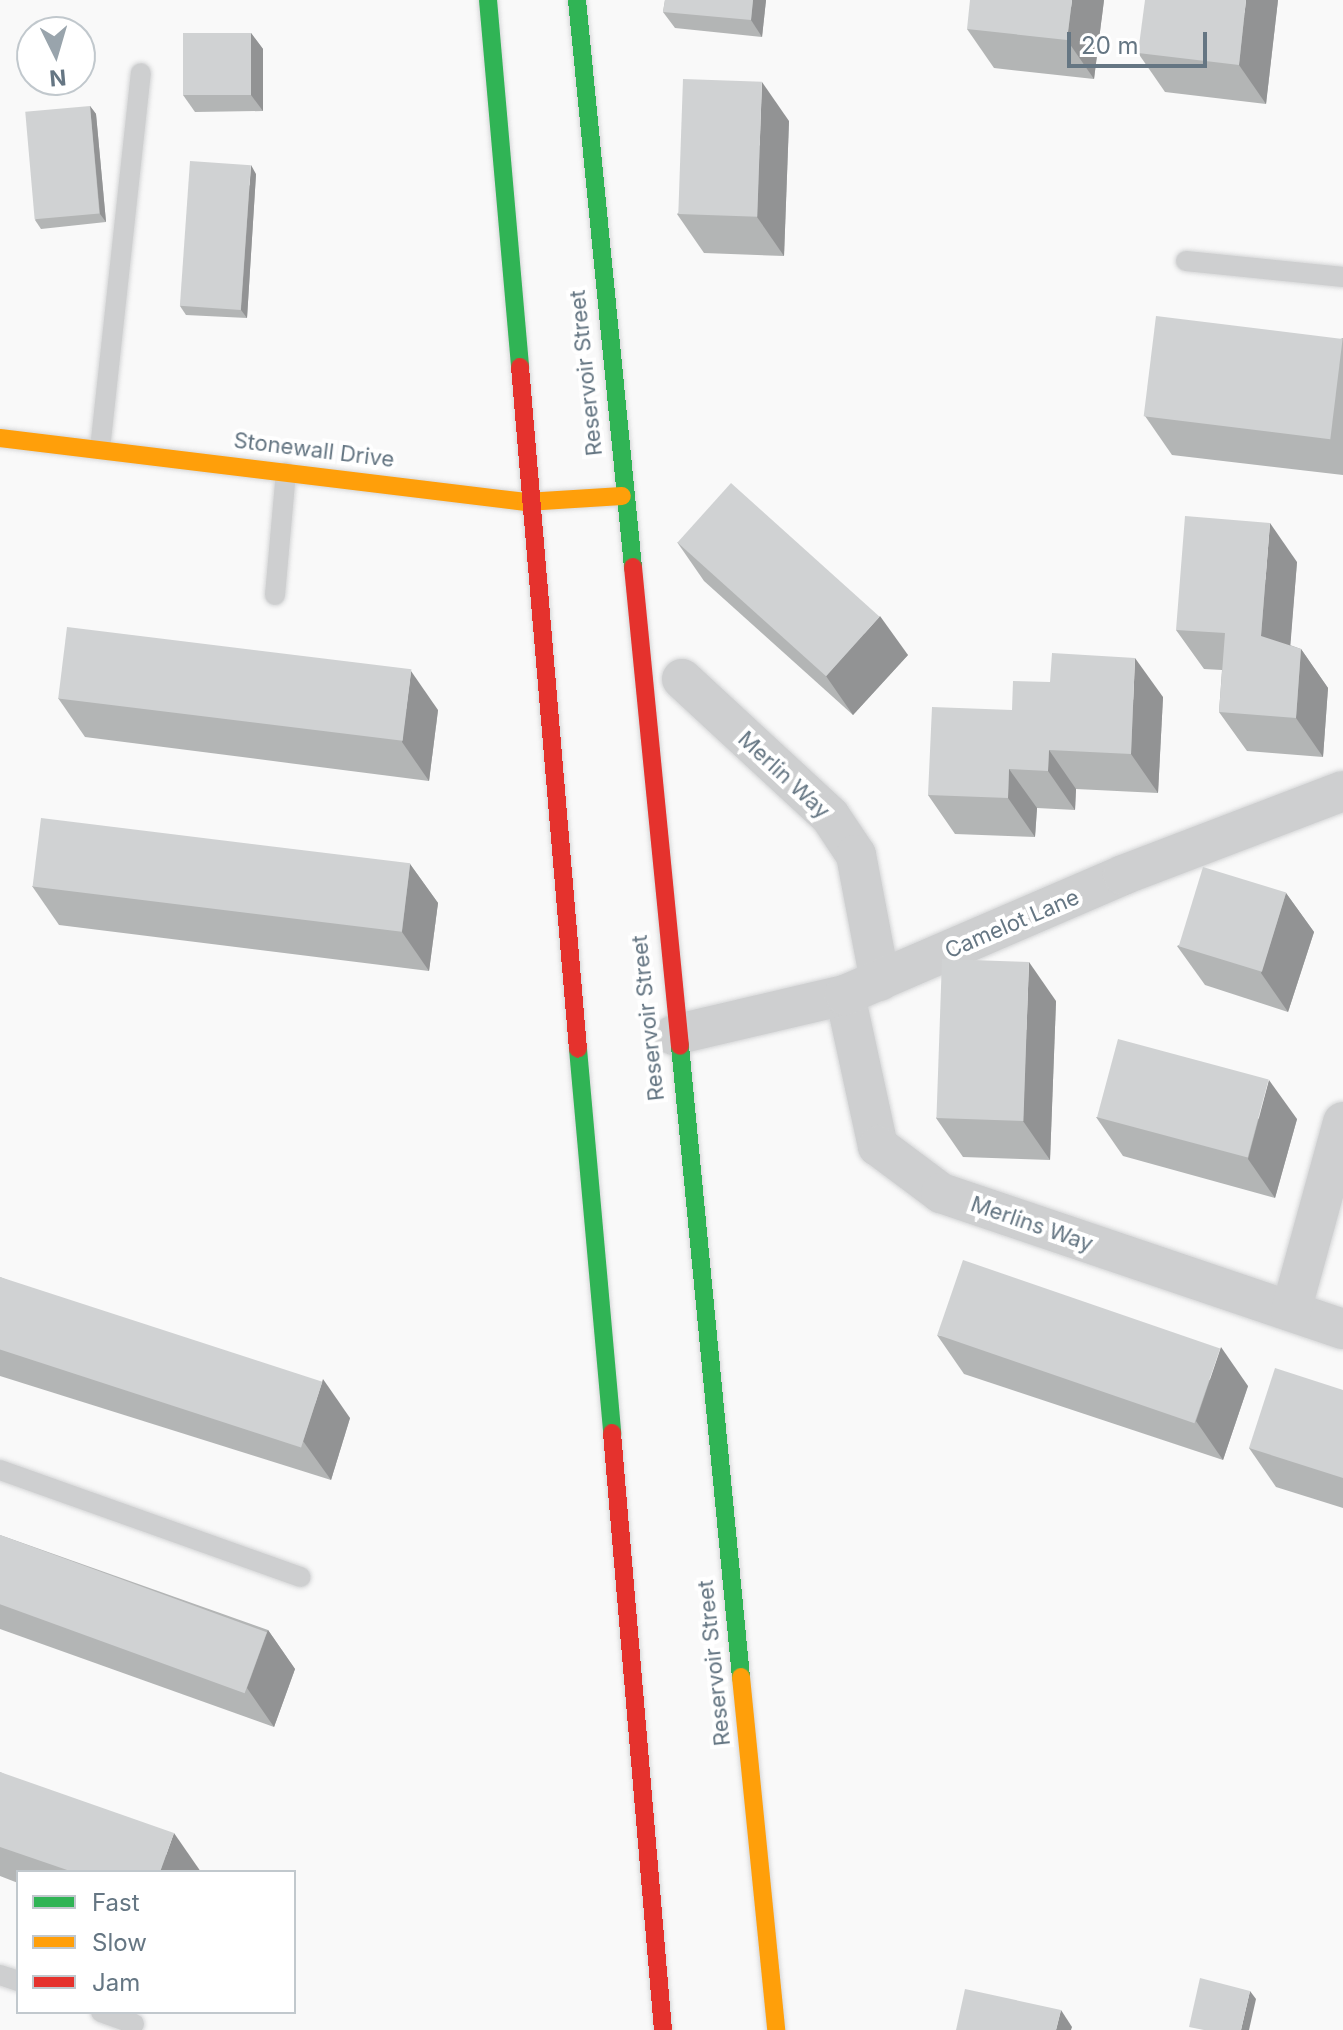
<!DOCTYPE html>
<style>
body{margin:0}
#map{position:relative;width:1343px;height:2030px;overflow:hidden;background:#f9f9f9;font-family:Inter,sans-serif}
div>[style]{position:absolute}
.roads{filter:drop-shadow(0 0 2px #d5d6d7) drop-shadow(0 0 2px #d5d6d7)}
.lane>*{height:20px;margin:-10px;padding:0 10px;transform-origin:10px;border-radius:10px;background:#cecfd0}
.street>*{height:40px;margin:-20px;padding:0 20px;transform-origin:20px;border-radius:20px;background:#cecfd0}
.fast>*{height:18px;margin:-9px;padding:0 9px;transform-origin:9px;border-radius:9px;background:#30b455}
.slow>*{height:18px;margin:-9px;padding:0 9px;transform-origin:9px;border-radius:9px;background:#ff9f0a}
.jam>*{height:18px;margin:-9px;padding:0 9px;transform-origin:9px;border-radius:9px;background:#e5322d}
.wall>*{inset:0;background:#b3b5b5}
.shaded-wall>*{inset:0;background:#929394}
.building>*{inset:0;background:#d0d2d3;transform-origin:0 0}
span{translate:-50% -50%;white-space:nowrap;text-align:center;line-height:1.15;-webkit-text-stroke:8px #fff;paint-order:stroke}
.street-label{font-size:22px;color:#657683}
.legend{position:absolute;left:16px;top:1870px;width:280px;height:144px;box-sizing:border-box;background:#fff;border:2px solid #c1c8cd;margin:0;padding:10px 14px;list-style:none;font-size:24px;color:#657683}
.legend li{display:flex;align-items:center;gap:16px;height:40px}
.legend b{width:40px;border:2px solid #c1c8cd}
.north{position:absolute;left:16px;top:16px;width:80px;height:80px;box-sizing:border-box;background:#fff;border:2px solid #c1c8cd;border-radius:50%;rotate:175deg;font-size:22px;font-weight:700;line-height:32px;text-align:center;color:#657683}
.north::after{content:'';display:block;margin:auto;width:28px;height:36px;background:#99a4ac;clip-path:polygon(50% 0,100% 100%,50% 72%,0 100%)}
.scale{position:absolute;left:1067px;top:32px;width:140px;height:36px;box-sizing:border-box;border:4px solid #657683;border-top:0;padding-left:10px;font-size:24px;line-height:28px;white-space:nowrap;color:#657683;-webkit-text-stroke:6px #fff;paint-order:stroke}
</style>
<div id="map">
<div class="roads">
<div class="lane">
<div style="left:1186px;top:261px;width:158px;rotate:5.8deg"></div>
<div style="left:100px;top:449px;width:378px;rotate:-83.8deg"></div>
<div style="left:275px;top:595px;width:123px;rotate:-84.9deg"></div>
<div style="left:0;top:1470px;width:319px;rotate:19.6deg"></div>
<div style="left:0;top:1975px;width:19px;rotate:18deg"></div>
<div style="left:101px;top:2012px;width:35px;rotate:20deg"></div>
</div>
<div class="street">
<div style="left:682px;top:679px;width:202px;rotate:42.8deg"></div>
<div style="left:830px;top:816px;width:47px;rotate:56.3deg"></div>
<div style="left:856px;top:855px;width:128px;rotate:79.2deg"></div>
<div style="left:845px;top:995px;width:155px;rotate:77.7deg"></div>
<div style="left:878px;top:1146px;width:79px;rotate:36.7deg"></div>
<div style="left:941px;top:1193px;width:424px;rotate:18.7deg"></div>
<div style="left:674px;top:1035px;width:176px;rotate:-13.2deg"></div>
<div style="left:845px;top:995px;width:303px;rotate:-23.3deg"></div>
<div style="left:1123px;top:875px;width:235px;rotate:-20.9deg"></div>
<div style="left:1291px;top:1311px;width:196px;rotate:-74.6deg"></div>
</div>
<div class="fast">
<div style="left:488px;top:0;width:368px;rotate:85deg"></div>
<div style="left:577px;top:0;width:570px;rotate:84.36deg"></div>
<div style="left:680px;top:1046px;width:634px;rotate:84.48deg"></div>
<div style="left:578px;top:1049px;width:386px;rotate:84.9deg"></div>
</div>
<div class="slow">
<div style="left:0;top:438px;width:530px;rotate:6.94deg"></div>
<div style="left:526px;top:502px;width:96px;rotate:-3.6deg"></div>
<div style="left:741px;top:1677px;width:355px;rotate:84.3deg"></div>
</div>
<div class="jam">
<div style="left:520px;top:367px;width:684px;rotate:85.14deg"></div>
<div style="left:633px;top:567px;width:481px;rotate:84.4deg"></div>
<div style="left:612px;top:1433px;width:599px;rotate:85.12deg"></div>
</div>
</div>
<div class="wall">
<div style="clip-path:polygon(665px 0,766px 0,762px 37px,675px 28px,663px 12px)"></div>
<div style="clip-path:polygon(1104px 0,1094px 79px,994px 68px,967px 29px)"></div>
<div style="clip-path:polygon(1278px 0,1266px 104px,1165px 92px,1138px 53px)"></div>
<div style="clip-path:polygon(251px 33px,263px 49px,263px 111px,195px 112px,183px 95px)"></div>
<div style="clip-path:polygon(90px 106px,96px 114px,106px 222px,41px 229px,35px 220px)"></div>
<div style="clip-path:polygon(789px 121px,784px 256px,704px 253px,677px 214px)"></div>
<div style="clip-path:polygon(256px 174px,247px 318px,186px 315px,180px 306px)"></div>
<div style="clip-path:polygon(1343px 338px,1343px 475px,1172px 455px,1145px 416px)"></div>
<div style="clip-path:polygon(677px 542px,908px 655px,853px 715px,704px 581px)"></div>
<div style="clip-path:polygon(1297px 562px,1290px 645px,1301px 649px,1328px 688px,1323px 757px,1247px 751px,1219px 712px,1222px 670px,1204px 669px,1176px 630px)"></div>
<div style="clip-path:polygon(1163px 697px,1158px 793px,1076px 789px,1075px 810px,1037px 808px,1035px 837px,955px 834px,928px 795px,1012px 710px)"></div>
<div style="clip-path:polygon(58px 698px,438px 710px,429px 781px,85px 737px)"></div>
<div style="clip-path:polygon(410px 864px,438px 903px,429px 971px,59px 925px,32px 886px)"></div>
<div style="clip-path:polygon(1286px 893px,1314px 932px,1288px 1012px,1205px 985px,1177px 946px)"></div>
<div style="clip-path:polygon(1056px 1001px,1050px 1160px,963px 1157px,936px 1118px)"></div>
<div style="clip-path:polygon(1096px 1117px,1297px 1119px,1275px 1198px,1123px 1156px)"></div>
<div style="clip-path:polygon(0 1277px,350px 1418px,331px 1480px,0 1376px)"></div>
<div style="clip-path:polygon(937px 1335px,1248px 1386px,1223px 1460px,964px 1374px)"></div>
<div style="clip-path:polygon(1343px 1390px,1343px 1508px,1276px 1487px,1249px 1448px)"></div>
<div style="clip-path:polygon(0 1535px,268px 1630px,295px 1669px,274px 1727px,0 1629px)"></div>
<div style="clip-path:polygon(0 1772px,201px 1872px,18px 1872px,18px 1883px,0 1876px)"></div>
</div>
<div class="shaded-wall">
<div style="clip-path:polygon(753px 0,766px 0,762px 37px,751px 20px)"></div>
<div style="clip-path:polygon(1072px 0,1104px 0,1094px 79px,1067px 40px)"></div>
<div style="clip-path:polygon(1246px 0,1278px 0,1266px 104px,1239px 65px)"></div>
<div style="clip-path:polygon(251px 33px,263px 49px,263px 111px,251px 95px)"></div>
<div style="clip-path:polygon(762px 82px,789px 121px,784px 256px,757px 217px)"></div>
<div style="clip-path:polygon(90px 106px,96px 114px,106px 222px,100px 214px)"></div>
<div style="clip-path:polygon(251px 165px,256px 174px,247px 318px,241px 310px)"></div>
<div style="clip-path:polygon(1270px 523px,1297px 562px,1288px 675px,1261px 636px)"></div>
<div style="clip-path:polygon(880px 616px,908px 655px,853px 715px,826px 676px)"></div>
<div style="clip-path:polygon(1301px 649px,1328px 688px,1323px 757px,1296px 718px)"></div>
<div style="clip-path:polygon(1135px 658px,1163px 697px,1158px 793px,1131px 754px)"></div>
<div style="clip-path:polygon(411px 671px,438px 710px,429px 781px,402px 742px)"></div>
<div style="clip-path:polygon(1049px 750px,1076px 789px,1075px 810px,1048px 771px)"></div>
<div style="clip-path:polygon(1009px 769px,1037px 808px,1035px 837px,1008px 798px)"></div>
<div style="clip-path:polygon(410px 864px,438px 903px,429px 971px,402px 932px)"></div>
<div style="clip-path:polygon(1286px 893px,1314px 932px,1288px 1012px,1261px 973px)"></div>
<div style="clip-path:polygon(1029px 962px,1056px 1001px,1050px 1160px,1023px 1121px)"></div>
<div style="clip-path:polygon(1269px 1080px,1297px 1119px,1275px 1198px,1248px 1159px)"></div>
<div style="clip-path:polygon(1221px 1347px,1248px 1386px,1223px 1460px,1196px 1421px)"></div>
<div style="clip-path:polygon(323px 1379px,350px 1418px,331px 1480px,303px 1441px)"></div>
<div style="clip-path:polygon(268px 1630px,295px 1669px,274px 1727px,247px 1688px)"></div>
<div style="clip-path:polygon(174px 1833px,201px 1872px,160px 1872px)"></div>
<div style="clip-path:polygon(1250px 1991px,1256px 1999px,1249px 2030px,1241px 2030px)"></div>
<div style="clip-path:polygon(1061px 2010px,1072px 2027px,1071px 2030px,1056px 2030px)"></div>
</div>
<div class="building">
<div style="clip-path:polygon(665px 0,753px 0,751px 20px,663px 12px)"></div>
<div style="clip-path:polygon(970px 0,1072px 0,1067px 40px,967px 29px)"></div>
<div style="clip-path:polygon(1145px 0,1246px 0,1239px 65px,1138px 53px)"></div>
<div style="left:183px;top:33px;width:68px;height:62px"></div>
<div style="left:683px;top:79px;width:79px;height:135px;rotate:2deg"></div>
<div style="left:90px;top:106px;width:108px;height:65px;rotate:85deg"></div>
<div style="left:190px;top:161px;width:61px;height:145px;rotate:4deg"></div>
<div style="left:1156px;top:316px;width:188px;height:101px;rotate:7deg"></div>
<div style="left:731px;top:483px;width:200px;height:80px;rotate:42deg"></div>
<div style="clip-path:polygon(1185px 516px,1270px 523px,1261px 636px,1301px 649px,1296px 718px,1219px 712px,1225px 633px,1176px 630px)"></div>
<div style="left:67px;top:627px;width:347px;height:72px;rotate:7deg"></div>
<div style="clip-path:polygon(1052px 653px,1135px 658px,1131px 754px,1049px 750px,1048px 771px,1009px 769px,1008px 798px,928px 795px,932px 707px,1012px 710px,1013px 681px,1050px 682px)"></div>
<div style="left:41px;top:818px;width:372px;height:69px;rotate:7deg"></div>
<div style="left:1203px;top:867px;width:87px;height:83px;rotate:17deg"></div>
<div style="left:942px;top:959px;width:87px;height:159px;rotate:2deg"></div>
<div style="left:1118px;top:1039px;width:156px;height:81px;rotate:15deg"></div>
<div style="left:963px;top:1260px;width:272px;height:79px;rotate:19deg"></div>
<div style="left:0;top:1277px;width:339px;height:69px;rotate:18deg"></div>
<div style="clip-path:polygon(1275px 1368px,1343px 1390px,1343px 1478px,1249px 1448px)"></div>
<div style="left:0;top:1535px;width:284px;height:65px;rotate:20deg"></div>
<div style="clip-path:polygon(0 1772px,174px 1833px,160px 1872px,73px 1872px,0 1847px)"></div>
<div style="clip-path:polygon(1200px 1978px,1250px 1991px,1241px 2030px,1204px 2030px,1189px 2027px)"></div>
<div style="clip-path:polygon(965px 1989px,1061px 2010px,1056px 2030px,956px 2030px)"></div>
</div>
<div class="street-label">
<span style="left:586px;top:373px;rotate:-96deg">Reservoir Street</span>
<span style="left:314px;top:450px;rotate:7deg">Stonewall Drive</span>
<span style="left:784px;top:775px;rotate:43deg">Merlin Way</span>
<span style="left:1012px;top:924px;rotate:-23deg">Camelot Lane</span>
<span style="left:648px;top:1018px;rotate:-96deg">Reservoir Street</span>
<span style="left:1032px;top:1224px;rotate:19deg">Merlins Way</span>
<span style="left:714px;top:1663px;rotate:-96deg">Reservoir Street</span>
</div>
<ul class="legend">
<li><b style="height:10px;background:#30b455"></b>Fast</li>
<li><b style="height:10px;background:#ff9f0a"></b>Slow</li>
<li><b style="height:10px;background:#e5322d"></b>Jam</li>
</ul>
<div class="north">N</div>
<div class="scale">20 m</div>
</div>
